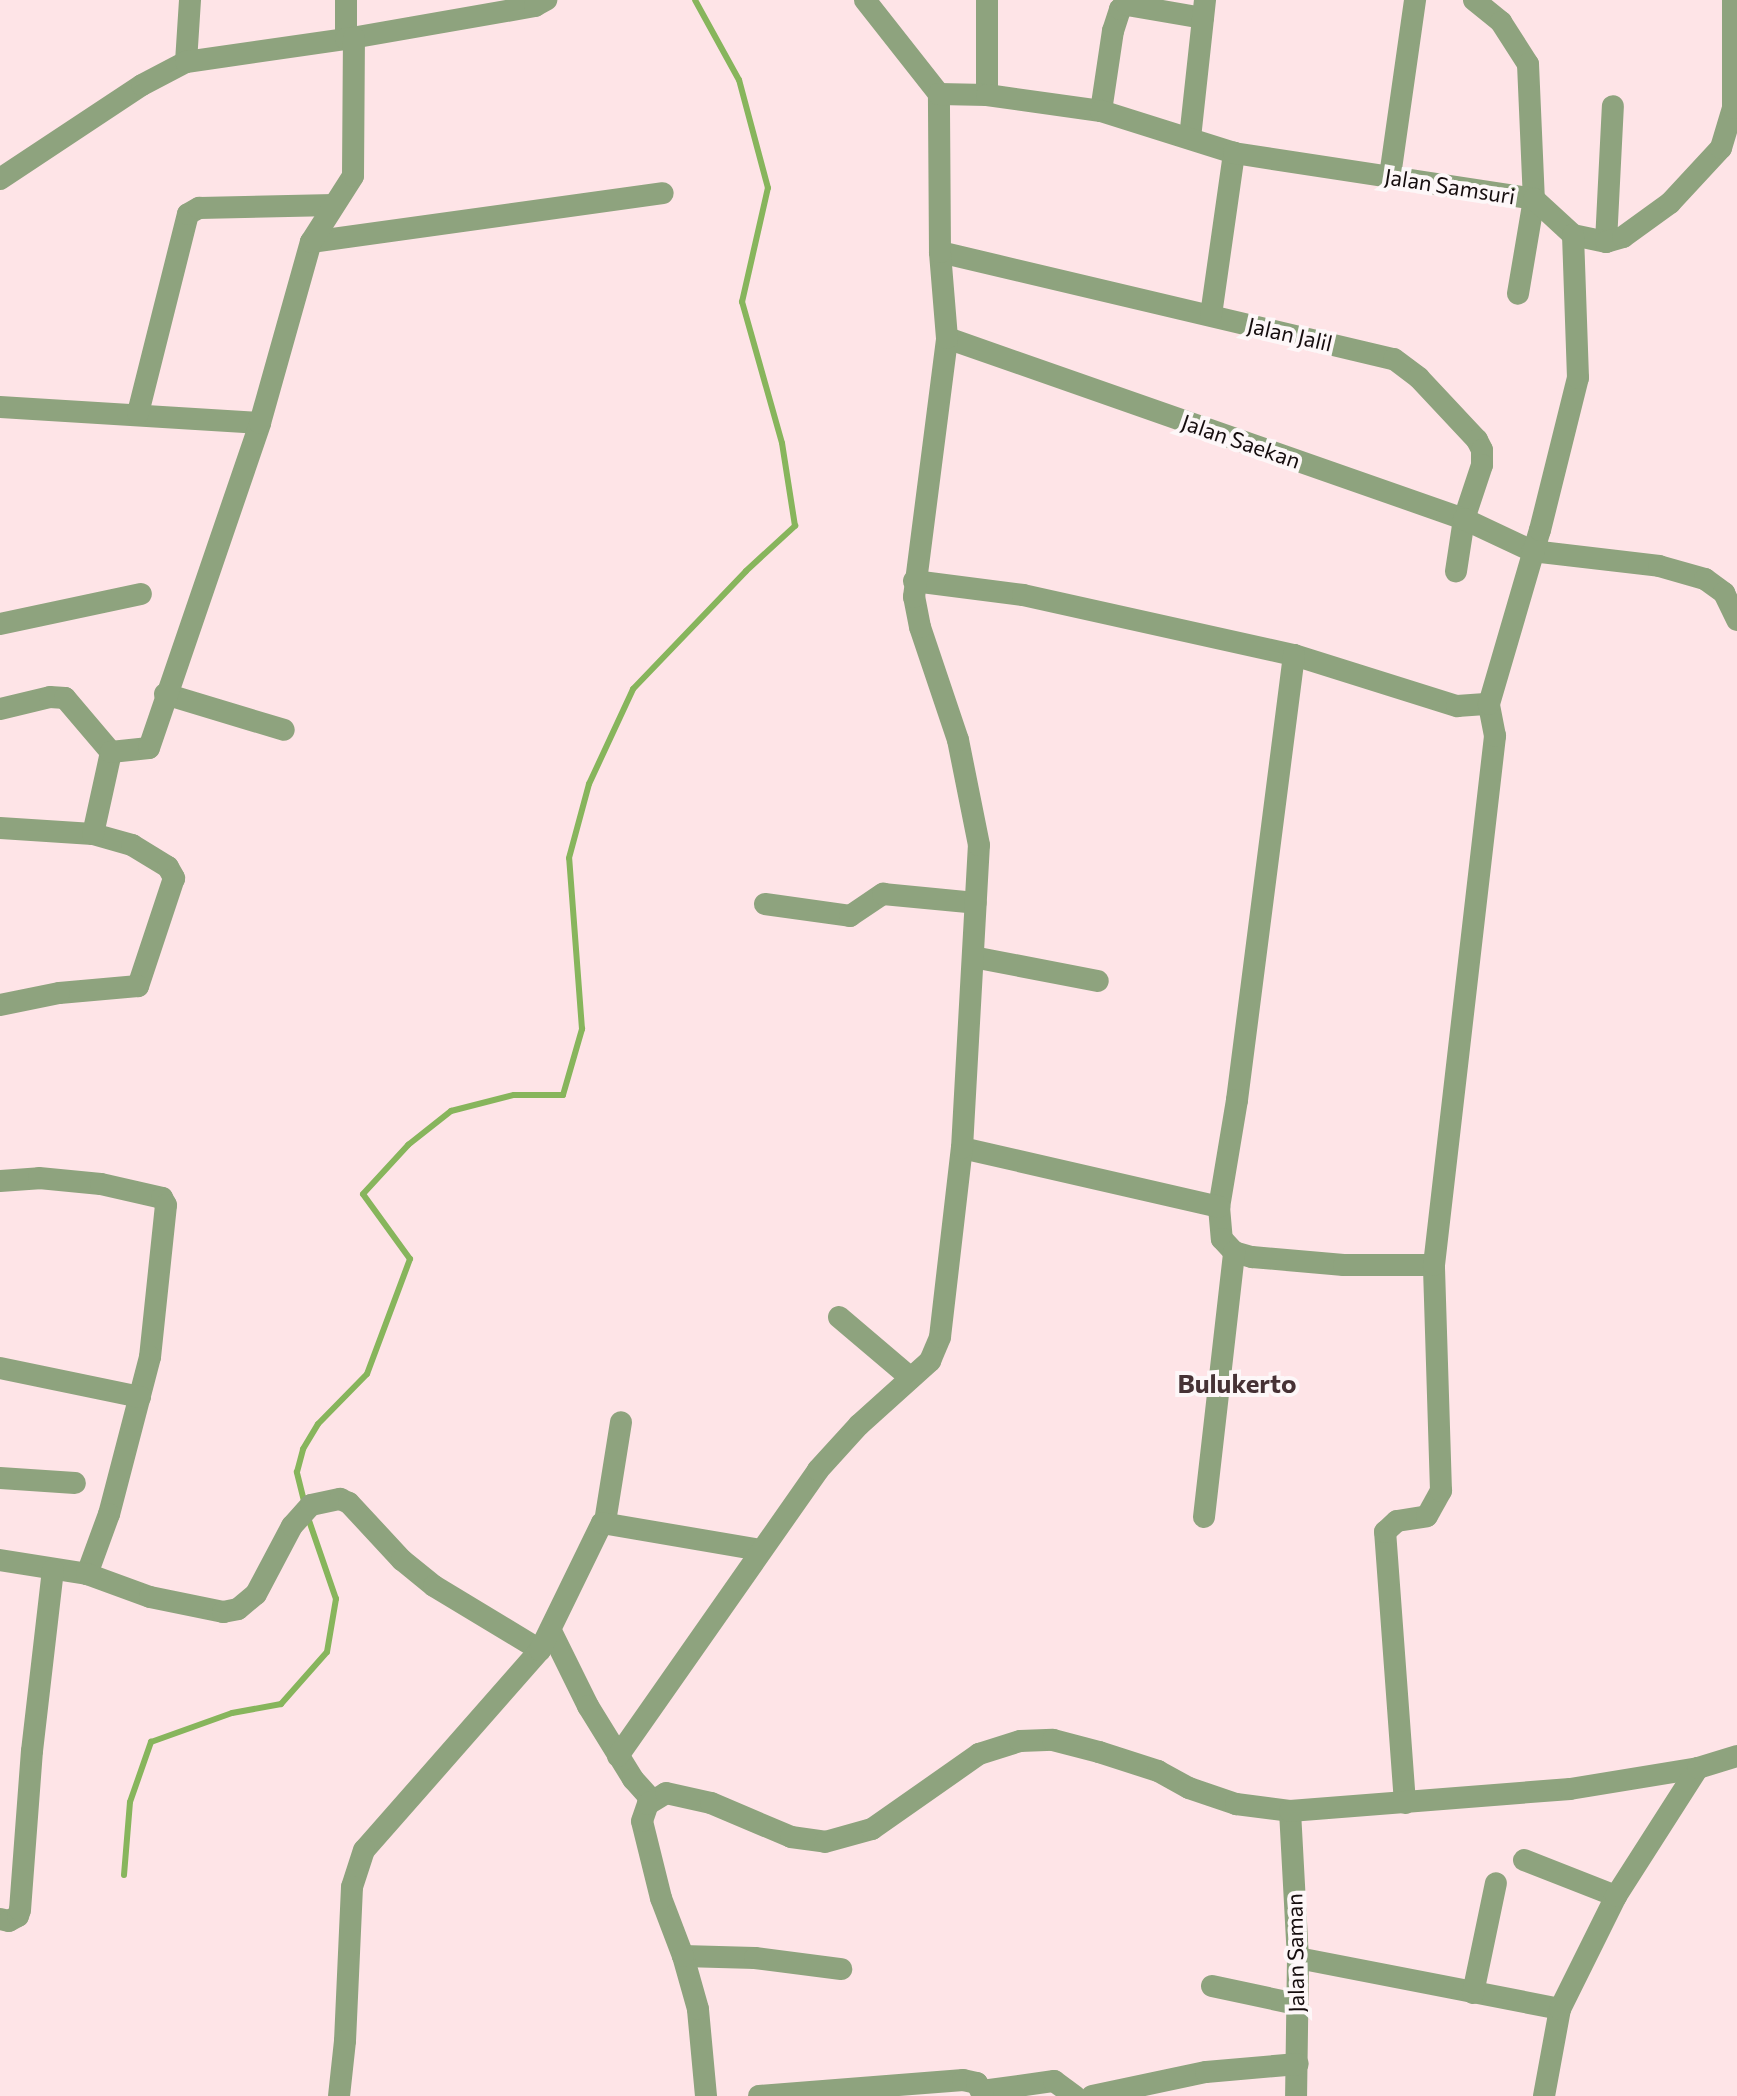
<!DOCTYPE html>
<style>
body{margin:0}
#map{position:relative;width:1737px;height:2096px;overflow:hidden;background:#fee4e7;font-family:Commissioner,sans-serif}
div>[style]{position:absolute}
.stream>*{height:6px;margin:-3px;padding:0 3px;transform-origin:3px;border-radius:3px;background:#87b55c}
.minor>*{height:22px;margin:-11px;padding:0 11px;transform-origin:11px;border-radius:11px;background:#8ea37e}
span{translate:-50% -50%;white-space:nowrap;text-align:center;line-height:1.15;-webkit-text-stroke:8px #fdf7f8;paint-order:stroke}
.street-label{font-size:22px;color:#150d0e}
.quarter-label{font-size:26px;color:#463235;font-weight:700}
</style>
<div id="map">
<div class="stream">
<div style="left:305px;top:1505px;width:34px;rotate:-104deg"></div>
<div style="left:297px;top:1472px;width:24px;rotate:-75deg"></div>
<div style="left:303px;top:1449px;width:29px;rotate:-59deg"></div>
<div style="left:318px;top:1424px;width:70px;rotate:-45.6deg"></div>
<div style="left:367px;top:1374px;width:123px;rotate:-69.5deg"></div>
<div style="left:410px;top:1259px;width:80px;rotate:-125.9deg"></div>
<div style="left:363px;top:1194px;width:67px;rotate:-47.4deg"></div>
<div style="left:408px;top:1145px;width:55px;rotate:-38.3deg"></div>
<div style="left:451px;top:1111px;width:65px;rotate:-14.3deg"></div>
<div style="left:514px;top:1095px;width:49px"></div>
<div style="left:563px;top:1095px;width:69px;rotate:-73.9deg"></div>
<div style="left:582px;top:1029px;width:171px;rotate:-94.3deg"></div>
<div style="left:569px;top:858px;width:77px;rotate:-74.9deg"></div>
<div style="left:589px;top:784px;width:105px;rotate:-65.1deg"></div>
<div style="left:633px;top:689px;width:163px;rotate:-46.2deg"></div>
<div style="left:746px;top:571px;width:67px;rotate:-42.6deg"></div>
<div style="left:795px;top:526px;width:84px;rotate:-98.9deg"></div>
<div style="left:782px;top:443px;width:147px;rotate:-105.8deg"></div>
<div style="left:742px;top:302px;width:117px;rotate:-77.2deg"></div>
<div style="left:768px;top:188px;width:112px;rotate:-105deg"></div>
<div style="left:739px;top:80px;width:91px;rotate:-118.8deg"></div>
<div style="left:124px;top:1875px;width:73px;rotate:-85.3deg"></div>
<div style="left:130px;top:1802px;width:64px;rotate:-70.7deg"></div>
<div style="left:151px;top:1742px;width:86px;rotate:-19.7deg"></div>
<div style="left:232px;top:1713px;width:50px;rotate:-10.4deg"></div>
<div style="left:281px;top:1704px;width:69px;rotate:-48.5deg"></div>
<div style="left:327px;top:1652px;width:54px;rotate:-80.4deg"></div>
<div style="left:336px;top:1599px;width:89px;rotate:-109deg"></div>
</div>
<div class="minor">
<div style="left:865px;top:0;width:120px;rotate:51.8deg"></div>
<div style="left:1474px;top:0;width:35px;rotate:39deg"></div>
<div style="left:1501px;top:22px;width:50px;rotate:57.3deg"></div>
<div style="left:1528px;top:64px;width:135px;rotate:87.5deg"></div>
<div style="left:1534px;top:199px;width:96px;rotate:99.6deg"></div>
<div style="left:346px;top:39px;width:39px;rotate:-90deg"></div>
<div style="left:186px;top:62px;width:62px;rotate:-86.3deg"></div>
<div style="left:987px;top:95px;width:95px;rotate:-90deg"></div>
<div style="left:1101px;top:111px;width:81px;rotate:-81.5deg"></div>
<div style="left:1113px;top:31px;width:23px;rotate:-72deg"></div>
<div style="left:1120px;top:9px;width:8px;rotate:-30deg"></div>
<div style="left:1127px;top:5px;width:77px;rotate:9.7deg"></div>
<div style="left:1190px;top:138px;width:139px;rotate:-83.8deg"></div>
<div style="left:1390px;top:176px;width:178px;rotate:-81.9deg"></div>
<div style="left:0;top:179px;width:170px;rotate:-33.5deg"></div>
<div style="left:142px;top:85px;width:50px;rotate:-27.6deg"></div>
<div style="left:186px;top:62px;width:162px;rotate:-8.2deg"></div>
<div style="left:346px;top:39px;width:192px;rotate:-9.9deg"></div>
<div style="left:535px;top:6px;width:13px;rotate:-29deg"></div>
<div style="left:311px;top:242px;width:355px;rotate:-7.9deg"></div>
<div style="left:1606px;top:242px;width:136px;rotate:-87.1deg"></div>
<div style="left:940px;top:252px;width:466px;rotate:13.3deg"></div>
<div style="left:1394px;top:359px;width:31px;rotate:37deg"></div>
<div style="left:1419px;top:378px;width:85px;rotate:46.9deg"></div>
<div style="left:1477px;top:440px;width:11px;rotate:63deg"></div>
<div style="left:1482px;top:450px;width:15px;rotate:90deg"></div>
<div style="left:1482px;top:465px;width:57px;rotate:108.4deg"></div>
<div style="left:1464px;top:519px;width:53px;rotate:98.7deg"></div>
<div style="left:1211px;top:315px;width:164px;rotate:-81.9deg"></div>
<div style="left:947px;top:338px;width:548px;rotate:19.29deg"></div>
<div style="left:1464px;top:519px;width:75px;rotate:25.2deg"></div>
<div style="left:1532px;top:551px;width:128px;rotate:6.7deg"></div>
<div style="left:1659px;top:566px;width:48px;rotate:15.8deg"></div>
<div style="left:1705px;top:579px;width:24px;rotate:36deg"></div>
<div style="left:1724px;top:593px;width:30px;rotate:64deg"></div>
<div style="left:0;top:407px;width:260px;rotate:3.5deg"></div>
<div style="left:138px;top:413px;width:205px;rotate:-75.9deg"></div>
<div style="left:188px;top:214px;width:13px;rotate:-29deg"></div>
<div style="left:199px;top:208px;width:135px;rotate:-1.3deg"></div>
<div style="left:914px;top:581px;width:110px;rotate:7.3deg"></div>
<div style="left:1023px;top:595px;width:278px;rotate:12.5deg"></div>
<div style="left:1294px;top:655px;width:171px;rotate:17.4deg"></div>
<div style="left:1457px;top:706px;width:32px;rotate:-4deg"></div>
<div style="left:0;top:624px;width:144px;rotate:-12deg"></div>
<div style="left:1294px;top:655px;width:449px;rotate:97.3deg"></div>
<div style="left:1237px;top:1100px;width:109px;rotate:99.5deg"></div>
<div style="left:1219px;top:1207px;width:32px;rotate:85deg"></div>
<div style="left:1222px;top:1239px;width:18px;rotate:47deg"></div>
<div style="left:1234px;top:1252px;width:19px;rotate:16deg"></div>
<div style="left:1252px;top:1257px;width:92px;rotate:5deg"></div>
<div style="left:1344px;top:1265px;width:90px"></div>
<div style="left:165px;top:694px;width:124px;rotate:16.8deg"></div>
<div style="left:0;top:709px;width:51px;rotate:-13.5deg"></div>
<div style="left:50px;top:697px;width:15px;rotate:4deg"></div>
<div style="left:65px;top:698px;width:71px;rotate:49.6deg"></div>
<div style="left:0;top:828px;width:93px;rotate:3.7deg"></div>
<div style="left:93px;top:834px;width:41px;rotate:15.8deg"></div>
<div style="left:132px;top:845px;width:42px;rotate:31.4deg"></div>
<div style="left:168px;top:867px;width:13px;rotate:61deg"></div>
<div style="left:174px;top:878px;width:114px;rotate:108.4deg"></div>
<div style="left:138px;top:986px;width:79px;rotate:174.9deg"></div>
<div style="left:59px;top:993px;width:60px;rotate:168.5deg"></div>
<div style="left:93px;top:834px;width:84px;rotate:-77.6deg"></div>
<div style="left:111px;top:752px;width:38px;rotate:-6deg"></div>
<div style="left:149px;top:748px;width:343px;rotate:-71.1deg"></div>
<div style="left:260px;top:423px;width:188px;rotate:-74.3deg"></div>
<div style="left:311px;top:242px;width:78px;rotate:-57.5deg"></div>
<div style="left:353px;top:176px;width:138px;rotate:-89.6deg"></div>
<div style="left:765px;top:904px;width:86px;rotate:8deg"></div>
<div style="left:850px;top:916px;width:40px;rotate:-34deg"></div>
<div style="left:883px;top:894px;width:93px;rotate:5.5deg"></div>
<div style="left:973px;top:957px;width:127px;rotate:10.9deg"></div>
<div style="left:962px;top:1148px;width:264px;rotate:12.9deg"></div>
<div style="left:0;top:1181px;width:39px;rotate:-4deg"></div>
<div style="left:39px;top:1178px;width:62px;rotate:5.5deg"></div>
<div style="left:101px;top:1184px;width:63px;rotate:12.9deg"></div>
<div style="left:162px;top:1198px;width:8px;rotate:60deg"></div>
<div style="left:166px;top:1205px;width:153px;rotate:96deg"></div>
<div style="left:150px;top:1357px;width:162px;rotate:104.6deg"></div>
<div style="left:109px;top:1514px;width:64px;rotate:110.1deg"></div>
<div style="left:839px;top:1317px;width:94px;rotate:40.3deg"></div>
<div style="left:0;top:1368px;width:143px;rotate:11.7deg"></div>
<div style="left:0;top:1478px;width:75px;rotate:3.8deg"></div>
<div style="left:1204px;top:1517px;width:267px;rotate:-83.5deg"></div>
<div style="left:605px;top:1522px;width:101px;rotate:-80.9deg"></div>
<div style="left:0;top:1560px;width:88px;rotate:9.1deg"></div>
<div style="left:87px;top:1574px;width:67px;rotate:20.1deg"></div>
<div style="left:150px;top:1597px;width:75px;rotate:11.6deg"></div>
<div style="left:223px;top:1612px;width:15px;rotate:-11deg"></div>
<div style="left:238px;top:1609px;width:23px;rotate:-40deg"></div>
<div style="left:256px;top:1594px;width:77px;rotate:-62.1deg"></div>
<div style="left:292px;top:1526px;width:28px;rotate:-48deg"></div>
<div style="left:311px;top:1505px;width:30px;rotate:-12deg"></div>
<div style="left:340px;top:1499px;width:10px;rotate:24deg"></div>
<div style="left:349px;top:1503px;width:78px;rotate:47.1deg"></div>
<div style="left:402px;top:1560px;width:41px;rotate:39.1deg"></div>
<div style="left:434px;top:1586px;width:124px;rotate:31.1deg"></div>
<div style="left:540px;top:1650px;width:266px;rotate:131.3deg"></div>
<div style="left:364px;top:1850px;width:39px;rotate:108deg"></div>
<div style="left:352px;top:1887px;width:154px;rotate:92.6deg"></div>
<div style="left:345px;top:2041px;width:55px;rotate:96.2deg"></div>
<div style="left:551px;top:1631px;width:84px;rotate:63.7deg"></div>
<div style="left:588px;top:1706px;width:86px;rotate:58.3deg"></div>
<div style="left:633px;top:1779px;width:28px;rotate:48deg"></div>
<div style="left:540px;top:1650px;width:141px;rotate:-64deg"></div>
<div style="left:602px;top:1523px;width:160px;rotate:9.7deg"></div>
<div style="left:618px;top:1756px;width:349px;rotate:-55deg"></div>
<div style="left:818px;top:1470px;width:61px;rotate:-47.7deg"></div>
<div style="left:859px;top:1425px;width:96px;rotate:-42deg"></div>
<div style="left:930px;top:1361px;width:26px;rotate:-67deg"></div>
<div style="left:940px;top:1337px;width:190px;rotate:-83.4deg"></div>
<div style="left:962px;top:1148px;width:303px;rotate:-86.8deg"></div>
<div style="left:979px;top:845px;width:107px;rotate:-101.3deg"></div>
<div style="left:958px;top:740px;width:119px;rotate:-108.6deg"></div>
<div style="left:920px;top:627px;width:31px;rotate:-101deg"></div>
<div style="left:914px;top:597px;width:261px;rotate:-82.7deg"></div>
<div style="left:947px;top:338px;width:86px;rotate:-94.7deg"></div>
<div style="left:940px;top:252px;width:158px;rotate:-90.4deg"></div>
<div style="left:939px;top:94px;width:48px;rotate:1.2deg"></div>
<div style="left:987px;top:95px;width:115px;rotate:8deg"></div>
<div style="left:1101px;top:111px;width:139px;rotate:17.5deg"></div>
<div style="left:1234px;top:153px;width:304px;rotate:8.7deg"></div>
<div style="left:1534px;top:199px;width:53px;rotate:42.7deg"></div>
<div style="left:1573px;top:235px;width:34px;rotate:12deg"></div>
<div style="left:1606px;top:242px;width:18px;rotate:-16deg"></div>
<div style="left:1623px;top:237px;width:58px;rotate:-35.9deg"></div>
<div style="left:1670px;top:203px;width:75px;rotate:-47.2deg"></div>
<div style="left:1721px;top:148px;width:42px;rotate:-73.3deg"></div>
<div style="left:1733px;top:108px;width:108px;rotate:-90deg"></div>
<div style="left:1405px;top:1803px;width:272px;rotate:-94.2deg"></div>
<div style="left:1385px;top:1532px;width:16px;rotate:-43deg"></div>
<div style="left:1397px;top:1521px;width:30px;rotate:-9deg"></div>
<div style="left:1427px;top:1516px;width:29px;rotate:-61deg"></div>
<div style="left:1441px;top:1491px;width:226px;rotate:-91.8deg"></div>
<div style="left:1434px;top:1265px;width:533px;rotate:-83.42deg"></div>
<div style="left:1495px;top:736px;width:33px;rotate:-101deg"></div>
<div style="left:1489px;top:704px;width:181px;rotate:-73.7deg"></div>
<div style="left:1540px;top:530px;width:157px;rotate:-76deg"></div>
<div style="left:1578px;top:378px;width:143px;rotate:-92deg"></div>
<div style="left:1290px;top:1811px;width:147px;rotate:86.9deg"></div>
<div style="left:1298px;top:1958px;width:138px;rotate:90.8deg"></div>
<div style="left:1524px;top:1860px;width:99px;rotate:21.4deg"></div>
<div style="left:0;top:1919px;width:9px;rotate:13deg"></div>
<div style="left:9px;top:1921px;width:10px;rotate:-29deg"></div>
<div style="left:18px;top:1916px;width:6px;rotate:-72deg"></div>
<div style="left:20px;top:1910px;width:159px;rotate:-85.7deg"></div>
<div style="left:32px;top:1751px;width:182px;rotate:-83.4deg"></div>
<div style="left:683px;top:1956px;width:72px;rotate:1.6deg"></div>
<div style="left:755px;top:1958px;width:87px;rotate:7.3deg"></div>
<div style="left:1298px;top:1958px;width:267px;rotate:11deg"></div>
<div style="left:1212px;top:1986px;width:86px;rotate:12.1deg"></div>
<div style="left:1473px;top:1993px;width:112px;rotate:-78.2deg"></div>
<div style="left:982px;top:2091px;width:73px;rotate:-7.9deg"></div>
<div style="left:1054px;top:2081px;width:26px;rotate:36deg"></div>
<div style="left:706px;top:2096px;width:87px;rotate:-95.3deg"></div>
<div style="left:698px;top:2009px;width:55px;rotate:-105.8deg"></div>
<div style="left:683px;top:1956px;width:62px;rotate:-110.8deg"></div>
<div style="left:661px;top:1898px;width:79px;rotate:-103.9deg"></div>
<div style="left:642px;top:1821px;width:18px;rotate:-71deg"></div>
<div style="left:648px;top:1804px;width:21px;rotate:-31deg"></div>
<div style="left:666px;top:1793px;width:46px;rotate:12.5deg"></div>
<div style="left:711px;top:1803px;width:87px;rotate:23deg"></div>
<div style="left:791px;top:1837px;width:34px;rotate:8deg"></div>
<div style="left:825px;top:1842px;width:49px;rotate:-15.5deg"></div>
<div style="left:872px;top:1829px;width:131px;rotate:-35deg"></div>
<div style="left:979px;top:1754px;width:43px;rotate:-17.6deg"></div>
<div style="left:1020px;top:1741px;width:33px;rotate:-2deg"></div>
<div style="left:1053px;top:1740px;width:48px;rotate:14.6deg"></div>
<div style="left:1099px;top:1752px;width:62px;rotate:17.9deg"></div>
<div style="left:1158px;top:1771px;width:35px;rotate:29deg"></div>
<div style="left:1189px;top:1788px;width:50px;rotate:18.8deg"></div>
<div style="left:1236px;top:1804px;width:54px;rotate:7.4deg"></div>
<div style="left:1290px;top:1811px;width:281px;rotate:-4.5deg"></div>
<div style="left:1570px;top:1789px;width:130px;rotate:-9.3deg"></div>
<div style="left:759px;top:2096px;width:205px;rotate:-4.5deg"></div>
<div style="left:963px;top:2080px;width:14px;rotate:12deg"></div>
<div style="left:977px;top:2083px;width:14px;rotate:65deg"></div>
<div style="left:1092px;top:2096px;width:116px;rotate:-11.9deg"></div>
<div style="left:1206px;top:2072px;width:92px;rotate:-5deg"></div>
<div style="left:1544px;top:2096px;width:88px;rotate:-79.6deg"></div>
<div style="left:1560px;top:2009px;width:126px;rotate:-63.6deg"></div>
<div style="left:1616px;top:1896px;width:152px;rotate:-57.4deg"></div>
<div style="left:1698px;top:1768px;width:41px;rotate:-17.1deg"></div>
</div>
<div class="street-label">
<span style="left:1450px;top:186px;rotate:9deg">Jalan Samsuri</span>
<span style="left:1290px;top:334px;rotate:13deg">Jalan Jalil</span>
<span style="left:1241px;top:441px;rotate:19deg">Jalan Saekan</span>
<span style="left:1295px;top:1953px;rotate:-91deg">Jalan Saman</span>
</div>
<div class="quarter-label">
<span style="left:1237px;top:1383px">Bulukerto</span>
</div>
</div>
